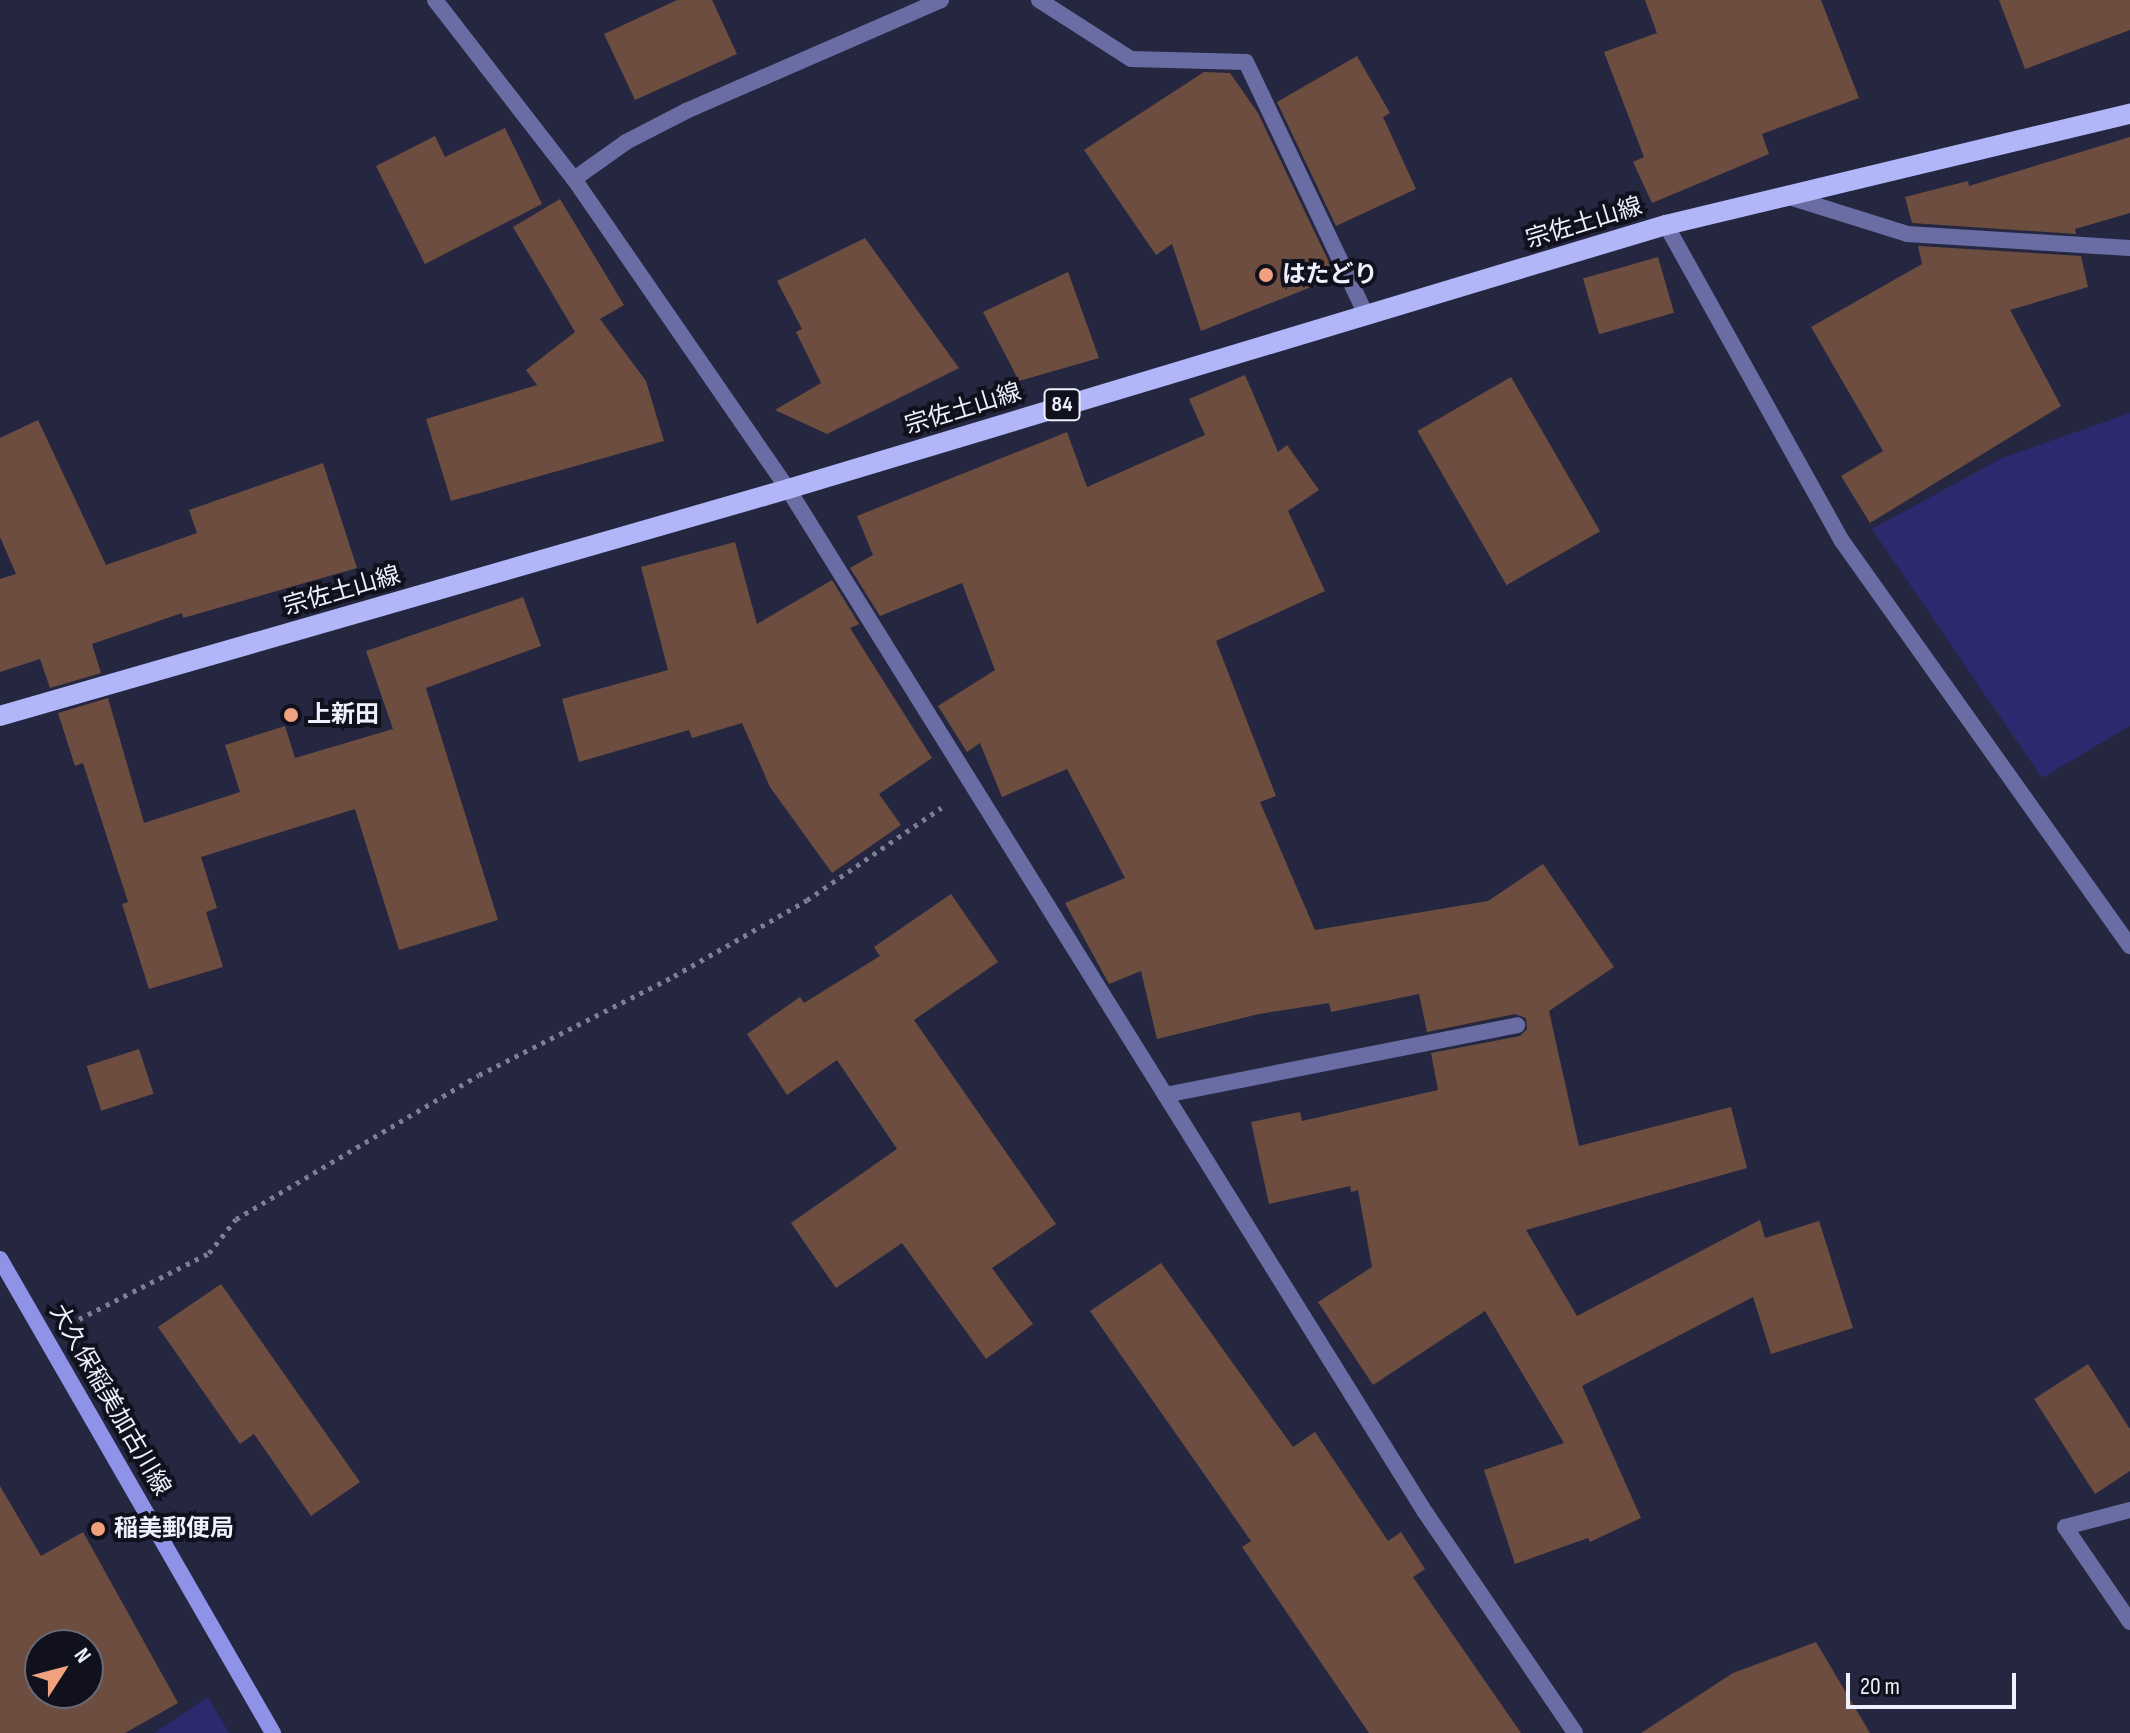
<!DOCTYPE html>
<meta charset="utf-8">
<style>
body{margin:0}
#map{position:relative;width:2130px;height:1733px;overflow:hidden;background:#252741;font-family:"Sofia Sans Condensed","Noto Sans JP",sans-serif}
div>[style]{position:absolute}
.green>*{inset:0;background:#2d296e}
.building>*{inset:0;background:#6d4d3f;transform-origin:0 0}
.path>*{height:5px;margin-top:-2.5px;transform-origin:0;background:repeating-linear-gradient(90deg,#7d7f94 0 4px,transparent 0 10px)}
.service>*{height:16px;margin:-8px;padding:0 8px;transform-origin:8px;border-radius:8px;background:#6a6da3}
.minor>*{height:16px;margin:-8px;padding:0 8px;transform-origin:8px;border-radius:8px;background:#6a6da3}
.secondary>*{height:16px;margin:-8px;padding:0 8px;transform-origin:8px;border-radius:8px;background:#8e93e8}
.primary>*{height:20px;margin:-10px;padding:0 10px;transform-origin:10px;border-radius:10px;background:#b1b6f8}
.dots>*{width:22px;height:22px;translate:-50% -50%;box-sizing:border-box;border:4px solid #10111d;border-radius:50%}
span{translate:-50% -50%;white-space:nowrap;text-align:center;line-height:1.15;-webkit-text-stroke:8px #10111d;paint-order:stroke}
.shield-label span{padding:2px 6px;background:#10111d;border:2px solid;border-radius:6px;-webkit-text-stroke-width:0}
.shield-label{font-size:22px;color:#eef0fe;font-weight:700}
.street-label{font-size:24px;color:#eef0fe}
.poi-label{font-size:24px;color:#eef0fe;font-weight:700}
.left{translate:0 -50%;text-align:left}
.north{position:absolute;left:24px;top:1629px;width:80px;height:80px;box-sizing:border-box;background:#10111d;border:2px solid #696a77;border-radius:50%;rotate:54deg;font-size:22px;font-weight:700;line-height:32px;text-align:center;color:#eef0fe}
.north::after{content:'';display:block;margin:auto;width:28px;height:36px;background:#f1a17d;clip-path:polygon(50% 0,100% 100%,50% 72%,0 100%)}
.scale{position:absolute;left:1846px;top:1673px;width:170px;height:36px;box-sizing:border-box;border:4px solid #eef0fe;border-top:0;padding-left:10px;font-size:24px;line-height:28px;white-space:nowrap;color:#eef0fe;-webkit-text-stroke:6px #10111d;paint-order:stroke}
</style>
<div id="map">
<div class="green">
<div style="clip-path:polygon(2130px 413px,2130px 726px,2042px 778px,1872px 529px,2002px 458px)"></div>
<div style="clip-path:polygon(208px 1697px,229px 1733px,154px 1733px)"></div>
</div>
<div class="building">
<div style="clip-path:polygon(677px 0,712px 0,737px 54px,635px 100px,604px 34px)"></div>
<div style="clip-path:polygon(1645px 0,1821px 0,1859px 98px,1762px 134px,1769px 154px,1652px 203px,1633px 162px,1644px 157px,1604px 52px,1657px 33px)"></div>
<div style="clip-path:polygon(1999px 0,2130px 0,2130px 30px,2025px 69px)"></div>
<div style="clip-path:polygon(1357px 56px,1390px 113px,1383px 117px,1416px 189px,1336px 226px,1277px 102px)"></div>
<div style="clip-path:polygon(1204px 72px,1230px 73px,1258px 113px,1336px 277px,1201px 331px,1172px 244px,1156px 255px,1084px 150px)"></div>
<div style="clip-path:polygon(505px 128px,542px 204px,425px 264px,376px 166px,435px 136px,445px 157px)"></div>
<div style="clip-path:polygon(2130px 137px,2130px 213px,2075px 229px,2076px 234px,1912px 223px,1905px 197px,1968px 181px,1969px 186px)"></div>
<div style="clip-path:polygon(560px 199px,624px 305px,600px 319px,646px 381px,664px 441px,451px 501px,426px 419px,537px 385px,526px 370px,575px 332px,513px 227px)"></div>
<div style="clip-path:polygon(865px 238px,959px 368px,827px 434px,775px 410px,821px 383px,796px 332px,802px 329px,777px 281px)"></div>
<div style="clip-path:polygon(1918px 246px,2081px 256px,2088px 287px,2010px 310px,2061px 406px,1870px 523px,1841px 476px,1883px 451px,1811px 327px,1922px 264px)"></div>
<div style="left:1658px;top:257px;width:58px;height:78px;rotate:74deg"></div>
<div style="clip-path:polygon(1068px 272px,1099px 358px,1019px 381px,983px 312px)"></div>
<div style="clip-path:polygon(1245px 375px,1278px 452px,1287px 445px,1319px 490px,1288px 511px,1325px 591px,1216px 641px,1276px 796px,1260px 802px,1315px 930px,1488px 901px,1543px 864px,1614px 967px,1549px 1011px,1579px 1146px,1731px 1107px,1747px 1168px,1526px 1230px,1577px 1316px,1760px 1220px,1765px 1238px,1819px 1221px,1853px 1328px,1771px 1354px,1753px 1297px,1582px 1386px,1641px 1518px,1590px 1542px,1588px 1538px,1515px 1564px,1484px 1470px,1564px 1443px,1485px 1311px,1373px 1385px,1318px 1302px,1372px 1267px,1358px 1190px,1351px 1192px,1350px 1186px,1269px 1204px,1251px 1122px,1300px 1112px,1302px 1121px,1438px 1090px,1431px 1053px,1520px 1036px,1527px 1029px,1526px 1018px,1515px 1014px,1427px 1032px,1419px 994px,1331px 1012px,1329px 1003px,1259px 1014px,1157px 1039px,1141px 971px,1109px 984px,1065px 903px,1125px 878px,1067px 769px,1002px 797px,980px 743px,967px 752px,938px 706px,995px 670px,962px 583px,880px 616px,850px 568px,873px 555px,857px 516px,1067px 432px,1087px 487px,1205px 435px,1189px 399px)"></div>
<div style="left:1511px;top:377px;width:178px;height:108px;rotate:60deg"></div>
<div style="clip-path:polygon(38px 420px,106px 565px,197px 533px,189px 510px,323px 463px,357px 568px,183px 618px,182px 613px,92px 644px,101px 673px,50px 688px,40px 659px,0 672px,0 579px,16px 574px,0 537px,0 438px)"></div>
<div style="clip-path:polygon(735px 542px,757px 624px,832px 580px,859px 624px,850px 628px,932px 758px,879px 794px,901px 825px,832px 873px,770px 787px,742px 723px,692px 738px,689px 730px,579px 762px,562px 699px,668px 670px,641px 567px)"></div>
<div style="clip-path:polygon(523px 597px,541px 646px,426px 688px,498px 920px,399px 950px,355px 809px,201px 857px,217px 908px,206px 912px,223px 967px,149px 989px,122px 904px,128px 902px,83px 763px,75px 766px,58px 713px,108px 698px,144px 823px,240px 792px,225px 745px,285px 726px,295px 758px,393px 729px,366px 651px)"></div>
<div style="clip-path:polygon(951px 894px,998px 962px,914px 1020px,1056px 1224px,992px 1268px,1033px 1324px,986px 1359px,902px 1243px,836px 1288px,791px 1223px,897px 1149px,837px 1060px,787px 1095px,747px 1034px,800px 997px,804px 1003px,880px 956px,874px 947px)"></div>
<div style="left:139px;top:1049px;width:47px;height:55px;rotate:72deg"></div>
<div style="clip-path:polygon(1161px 1263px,1293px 1447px,1315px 1432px,1388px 1541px,1401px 1532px,1425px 1569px,1413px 1577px,1521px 1733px,1369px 1733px,1242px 1547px,1251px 1541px,1090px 1311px)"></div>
<div style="clip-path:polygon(221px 1284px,360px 1482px,311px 1516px,254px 1434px,240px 1444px,158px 1327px)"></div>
<div style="clip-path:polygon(2088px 1364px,2130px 1429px,2130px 1471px,2095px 1494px,2034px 1399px)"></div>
<div style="clip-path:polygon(evenodd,0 1486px,41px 1556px,83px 1532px,178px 1703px,125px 1733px,0 1733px,0 1486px,40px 1645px,88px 1645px,88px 1693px,40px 1693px,40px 1645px)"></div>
<div style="clip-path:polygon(1816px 1642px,1870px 1733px,1641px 1733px,1733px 1673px)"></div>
</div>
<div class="path">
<div style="left:79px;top:1319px;width:146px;rotate:-26.9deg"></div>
<div style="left:209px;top:1253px;width:43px;rotate:-51.5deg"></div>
<div style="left:236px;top:1219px;width:282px;rotate:-30.7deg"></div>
<div style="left:479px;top:1075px;width:219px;rotate:-26.9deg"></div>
<div style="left:674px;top:976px;width:153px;rotate:-29.7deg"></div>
<div style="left:807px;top:900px;width:163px;rotate:-34.5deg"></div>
</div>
<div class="service">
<div style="left:574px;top:179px;width:64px;rotate:-35.4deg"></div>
<div style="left:626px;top:142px;width:68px;rotate:-27.3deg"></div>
<div style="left:686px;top:111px;width:278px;rotate:-23.5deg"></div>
</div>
<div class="minor">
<div style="left:435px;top:0;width:227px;rotate:52.2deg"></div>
<div style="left:574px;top:179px;width:377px;rotate:55.4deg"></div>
<div style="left:788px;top:489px;width:1205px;rotate:58.09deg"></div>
<div style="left:1425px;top:1512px;width:267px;rotate:55.8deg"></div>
<div style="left:1039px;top:0;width:109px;rotate:32.7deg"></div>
<div style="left:1131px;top:59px;width:115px;rotate:1.5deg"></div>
<div style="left:1246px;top:62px;width:280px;rotate:64.6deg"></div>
<div style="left:1786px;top:196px;width:127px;rotate:17.4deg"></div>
<div style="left:1907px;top:234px;width:223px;rotate:3.6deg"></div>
<div style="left:1666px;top:225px;width:362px;rotate:60.9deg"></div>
<div style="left:1842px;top:541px;width:497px;rotate:54.6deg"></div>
<div style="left:1165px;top:1095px;width:359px;rotate:-11.2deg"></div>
<div style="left:2130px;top:1510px;width:67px;rotate:165.3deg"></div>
<div style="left:2065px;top:1527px;width:115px;rotate:55.6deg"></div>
</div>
<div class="secondary">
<div style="left:0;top:1259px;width:547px;rotate:60.06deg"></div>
</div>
<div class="primary">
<div style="left:0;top:716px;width:820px;rotate:-16.07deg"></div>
<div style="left:788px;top:489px;width:917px;rotate:-16.74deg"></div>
<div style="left:1666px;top:225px;width:477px;rotate:-13.5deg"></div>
</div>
<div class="dots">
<div style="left:1266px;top:275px;background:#f1a17d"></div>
<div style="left:291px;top:715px;background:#f1a17d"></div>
<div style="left:98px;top:1529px;background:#f1a17d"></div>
</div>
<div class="shield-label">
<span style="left:1062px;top:405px">84</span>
</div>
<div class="street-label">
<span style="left:1584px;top:223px;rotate:-17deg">宗佐土山線</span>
<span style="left:963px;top:409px;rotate:-17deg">宗佐土山線</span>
<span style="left:342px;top:591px;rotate:-16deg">宗佐土山線</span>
<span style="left:110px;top:1400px;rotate:60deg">大久保稲美加古川線</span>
</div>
<div class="poi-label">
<span class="left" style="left:1282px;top:275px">はたどり</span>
<span class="left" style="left:307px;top:715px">上新田</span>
<span class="left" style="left:114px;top:1529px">稲美郵便局</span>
</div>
<div class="north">N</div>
<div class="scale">20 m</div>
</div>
